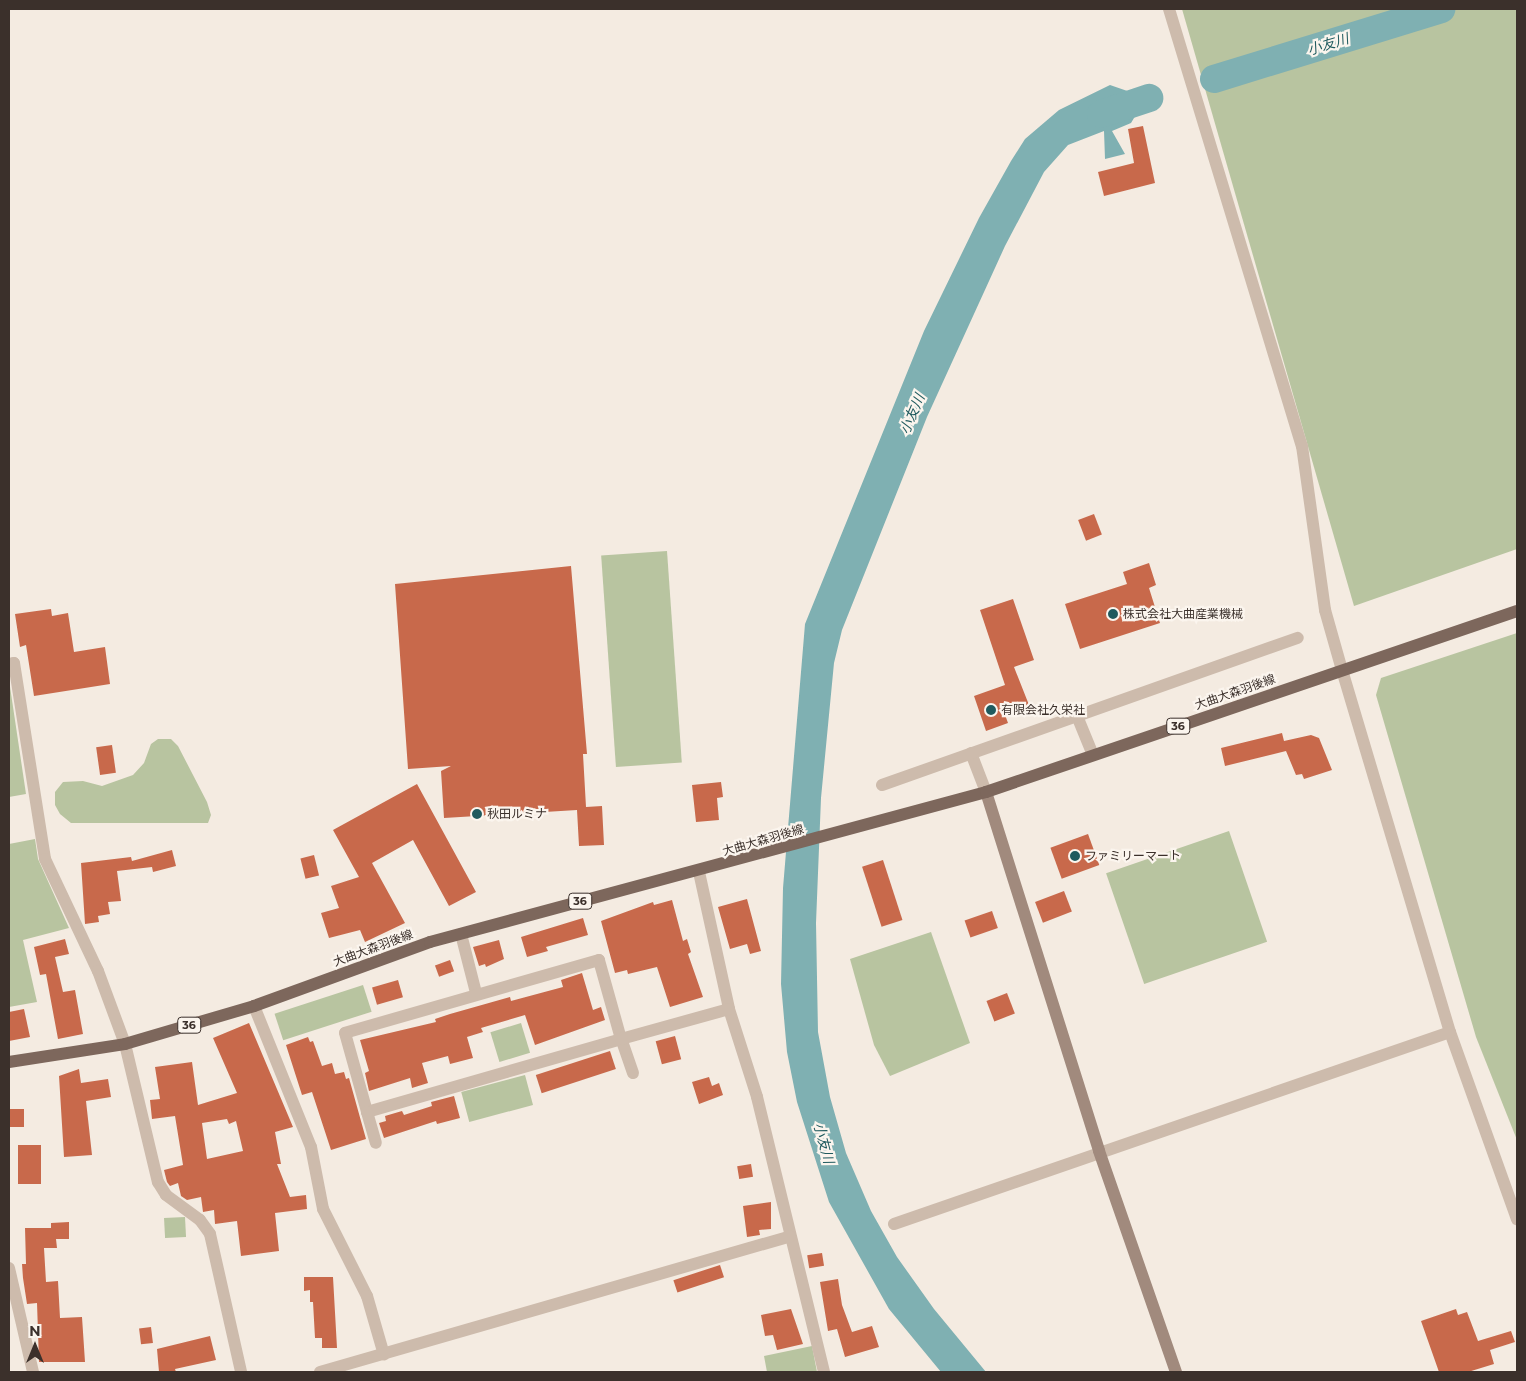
<!DOCTYPE html>
<meta charset="utf-8">
<style>
body{margin:0}
#map{position:relative;width:1526px;height:1381px;overflow:hidden;background:#f4ebe1;font-family:Montserrat,"Noto Sans JP",sans-serif}
div>[style]{position:absolute}
.green>*{inset:0;background:#b8c4a0;transform-origin:0 0}
.water>*{inset:0;background:#7fb0b2}
.river>*{height:28px;margin:-14px;padding:0 14px;transform-origin:14px;border-radius:14px;background:#7fb0b2}
.building>*{inset:0;background:#c8694b;transform-origin:0 0}
.street>*{height:12px;margin:-6px;padding:0 6px;transform-origin:6px;border-radius:6px;background:#cdbbac}
.secondary>*{height:12px;margin:-6px;padding:0 6px;transform-origin:6px;border-radius:6px;background:#a18a7d}
.primary>*{height:12px;margin:-6px;padding:0 6px;transform-origin:6px;border-radius:6px;background:#7d675c}
.dots>*{width:14px;height:14px;translate:-50% -50%;box-sizing:border-box;border:2px solid #fbf5ee;border-radius:50%}
span{translate:-50% -50%;white-space:nowrap;text-align:center;line-height:1.15;-webkit-text-stroke:4.5px #fbf5ee;paint-order:stroke}
.shield-label span{padding:1px 4px;background:#fbf5ee;border:1px solid;border-radius:4px;-webkit-text-stroke-width:0}
.shield-label{font-size:11px;color:#3b302b;font-weight:700}
.poi-label{font-size:12px;color:#3b302b}
.left{translate:0 -50%;text-align:left}
.street-label{font-size:12px;color:#3b302b}
.water-label{font-size:14px;color:#1f5a5e;font-style:italic}
.frame{position:absolute;inset:0;border:10px solid #3b302b;pointer-events:none}
.north{position:absolute;left:10px;top:1321px;width:50px;height:50px;-webkit-text-stroke:4px #fbf5ee;paint-order:stroke;rotate:0deg;font-size:14px;font-weight:700;line-height:20px;text-align:center;color:#3b302b}
.north::after{content:'';display:block;margin:auto;width:18px;height:22px;background:#3b302b;clip-path:polygon(50% 0,100% 100%,50% 72%,0 100%)}
</style>
<div id="map">
<div class="green">
<div style="clip-path:polygon(1182px 9px,1517px 9px,1517px 549px,1354px 606px)"></div>
<div style="left:667px;top:551px;width:212px;height:66px;rotate:86deg"></div>
<div style="clip-path:polygon(1517px 633px,1517px 1140px,1476px 1037px,1376px 695px,1381px 678px)"></div>
<div style="clip-path:polygon(9px 680px,26px 794px,9px 797px)"></div>
<div style="clip-path:polygon(158px 739px,171px 739px,178px 746px,207px 802px,211px 815px,208px 823px,71px 823px,60px 814px,55px 805px,55px 792px,63px 782px,83px 781px,102px 786px,133px 775px,144px 763px,151px 744px)"></div>
<div style="left:1229px;top:831px;width:117px;height:130px;rotate:71deg"></div>
<div style="clip-path:polygon(35px 839px,38px 859px,69px 928px,23px 940px,37px 1002px,9px 1007px,9px 844px)"></div>
<div style="clip-path:polygon(931px 932px,970px 1043px,890px 1076px,874px 1045px,850px 959px)"></div>
<div style="left:363px;top:985px;width:28px;height:93px;rotate:72deg"></div>
<div style="left:521px;top:1023px;width:31px;height:32px;rotate:73deg"></div>
<div style="left:525px;top:1075px;width:31px;height:66px;rotate:75deg"></div>
<div style="left:185px;top:1217px;width:20px;height:21px;rotate:87deg"></div>
<div style="clip-path:polygon(812px 1346px,817px 1372px,767px 1372px,764px 1356px)"></div>
</div>
<div class="water">
<div style="clip-path:polygon(1110px 85px,1136px 94px,1140px 108px,1131px 123px,1112px 131px,1125px 154px,1105px 159px,1104px 131px,1068px 145px,1044px 172px,1005px 246px,927px 417px,842px 630px,834px 663px,821px 798px,816px 923px,818px 1032px,830px 1097px,846px 1153px,871px 1211px,897px 1257px,934px 1309px,986px 1372px,941px 1372px,889px 1309px,829px 1202px,797px 1102px,787px 1052px,781px 984px,783px 888px,805px 624px,924px 331px,979px 218px,1011px 161px,1025px 139px,1059px 110px)"></div>
</div>
<div class="river">
<div style="left:1214px;top:79px;width:238px;rotate:-17.1deg"></div>
<div style="left:1101px;top:114px;width:51px;rotate:-18.4deg"></div>
</div>
<div class="building">
<div style="clip-path:polygon(1143px 126px,1155px 183px,1104px 196px,1098px 172px,1134px 163px,1128px 129px)"></div>
<div style="left:1094px;top:514px;width:22px;height:17px;rotate:69deg"></div>
<div style="clip-path:polygon(1149px 563px,1156px 585px,1149px 588px,1160px 623px,1080px 649px,1065px 604px,1127px 584px,1123px 572px)"></div>
<div style="clip-path:polygon(571px 566px,587px 754px,583px 754px,586px 807px,602px 806px,604px 845px,579px 846px,577px 810px,444px 818px,441px 771px,451px 766px,408px 769px,395px 584px)"></div>
<div style="clip-path:polygon(1013px 599px,1034px 660px,1014px 667px,1029px 705px,1004px 712px,1008px 723px,986px 731px,974px 696px,1005px 685px,980px 610px)"></div>
<div style="clip-path:polygon(51px 609px,52px 616px,68px 613px,74px 652px,105px 647px,110px 684px,34px 696px,26px 645px,20px 647px,15px 614px)"></div>
<div style="clip-path:polygon(1282px 733px,1284px 741px,1311px 735px,1319px 738px,1332px 770px,1304px 779px,1302px 774px,1296px 775px,1286px 751px,1225px 766px,1221px 748px)"></div>
<div style="left:112px;top:745px;width:28px;height:16px;rotate:82deg"></div>
<div style="clip-path:polygon(721px 782px,723px 797px,717px 798px,719px 820px,696px 822px,692px 785px)"></div>
<div style="clip-path:polygon(417px 784px,476px 892px,449px 906px,413px 840px,372px 863px,405px 923px,365px 942px,360px 930px,329px 938px,321px 913px,339px 908px,331px 886px,359px 877px,333px 830px)"></div>
<div style="left:1088px;top:834px;width:33px;height:40px;rotate:70deg"></div>
<div style="clip-path:polygon(172px 850px,176px 866px,153px 872px,152px 867px,117px 871px,121px 901px,108px 902px,110px 914px,98px 916px,99px 922px,85px 924px,81px 863px,131px 857px,132px 861px)"></div>
<div style="left:314px;top:855px;width:21px;height:14px;rotate:76deg"></div>
<div style="left:883px;top:860px;width:63px;height:22px;rotate:72deg"></div>
<div style="left:1064px;top:891px;width:22px;height:31px;rotate:69deg"></div>
<div style="clip-path:polygon(747px 899px,761px 951px,750px 954px,747px 944px,730px 949px,718px 907px)"></div>
<div style="clip-path:polygon(672px 900px,683px 941px,687px 939px,691px 952px,688px 954px,703px 997px,670px 1007px,657px 967px,628px 974px,627px 970px,615px 973px,601px 921px,653px 902px,654px 905px)"></div>
<div style="left:992px;top:911px;width:18px;height:29px;rotate:71deg"></div>
<div style="clip-path:polygon(583px 918px,588px 935px,546px 947px,548px 951px,527px 957px,521px 937px)"></div>
<div style="clip-path:polygon(65px 939px,69px 954px,55px 957px,63px 992px,75px 990px,83px 1034px,58px 1039px,46px 974px,40px 975px,34px 947px)"></div>
<div style="clip-path:polygon(499px 940px,504px 959px,486px 967px,485px 964px,479px 966px,473px 947px)"></div>
<div style="left:450px;top:960px;width:12px;height:16px;rotate:70deg"></div>
<div style="clip-path:polygon(582px 973px,593px 1010px,601px 1007px,605px 1020px,535px 1045px,525px 1015px,481px 1028px,483px 1032px,467px 1037px,473px 1058px,450px 1064px,448px 1056px,422px 1063px,428px 1083px,412px 1088px,410px 1078px,369px 1091px,365px 1073px,369px 1071px,360px 1040px,436px 1022px,435px 1019px,450px 1014px,510px 997px,511px 1001px,563px 987px,561px 980px)"></div>
<div style="left:398px;top:980px;width:18px;height:27px;rotate:74deg"></div>
<div style="left:1007px;top:993px;width:22px;height:22px;rotate:69deg"></div>
<div style="clip-path:polygon(24px 1009px,30px 1037px,9px 1041px,9px 1012px)"></div>
<div style="clip-path:polygon(evenodd,249px 1023px,293px 1127px,275px 1132px,281px 1164px,277px 1164px,290px 1197px,306px 1195px,307px 1209px,275px 1213px,279px 1251px,241px 1256px,237px 1221px,215px 1224px,214px 1210px,203px 1212px,201px 1197px,187px 1200px,181px 1196px,178px 1183px,170px 1186px,167px 1182px,164px 1170px,183px 1165px,175px 1116px,152px 1119px,150px 1100px,160px 1099px,155px 1067px,192px 1062px,198px 1105px,237px 1093px,213px 1038px,249px 1023px,227px 1119px,229px 1124px,236px 1121px,243px 1151px,207px 1159px,202px 1123px,227px 1119px)"></div>
<div style="left:675px;top:1036px;width:24px;height:20px;rotate:75deg"></div>
<div style="clip-path:polygon(308px 1037px,310px 1042px,313px 1041px,322px 1066px,332px 1063px,335px 1074px,344px 1072px,346px 1079px,349px 1078px,366px 1139px,331px 1150px,312px 1092px,302px 1095px,286px 1045px)"></div>
<div style="left:610px;top:1051px;width:19px;height:78px;rotate:72deg"></div>
<div style="clip-path:polygon(79px 1069px,81px 1083px,108px 1079px,111px 1097px,86px 1101px,92px 1155px,64px 1157px,59px 1076px)"></div>
<div style="clip-path:polygon(709px 1077px,712px 1086px,719px 1083px,723px 1095px,699px 1104px,692px 1082px)"></div>
<div style="clip-path:polygon(454px 1096px,460px 1118px,437px 1124px,436px 1121px,384px 1138px,379px 1123px,386px 1121px,385px 1116px,402px 1111px,404px 1115px,432px 1106px,431px 1102px)"></div>
<div style="left:9px;top:1109px;width:15px;height:18px"></div>
<div style="left:18px;top:1145px;width:23px;height:39px"></div>
<div style="left:751px;top:1164px;width:13px;height:14px;rotate:81deg"></div>
<div style="clip-path:polygon(771px 1202px,771px 1229px,759px 1230px,760px 1235px,747px 1237px,743px 1206px)"></div>
<div style="clip-path:polygon(69px 1222px,69px 1239px,56px 1239px,57px 1248px,44px 1248px,46px 1282px,58px 1281px,60px 1318px,82px 1317px,85px 1362px,39px 1362px,37px 1303px,27px 1304px,23px 1278px,22px 1264px,26px 1264px,25px 1228px,51px 1228px,51px 1223px)"></div>
<div style="left:822px;top:1253px;width:13px;height:15px;rotate:81deg"></div>
<div style="left:720px;top:1265px;width:13px;height:49px;rotate:72deg"></div>
<div style="clip-path:polygon(304px 1277px,333px 1277px,337px 1348px,322px 1348px,322px 1338px,315px 1338px,313px 1302px,310px 1302px,310px 1290px,304px 1291px)"></div>
<div style="clip-path:polygon(838px 1279px,842px 1305px,852px 1332px,872px 1326px,879px 1347px,845px 1357px,837px 1329px,828px 1331px,820px 1282px)"></div>
<div style="clip-path:polygon(791px 1309px,803px 1344px,777px 1350px,773px 1335px,765px 1336px,761px 1315px)"></div>
<div style="clip-path:polygon(1456px 1309px,1458px 1315px,1467px 1312px,1478px 1341px,1511px 1331px,1515px 1342px,1490px 1350px,1494px 1364px,1468px 1372px,1439px 1372px,1421px 1321px)"></div>
<div style="left:151px;top:1327px;width:16px;height:12px;rotate:83deg"></div>
<div style="clip-path:polygon(210px 1336px,216px 1360px,175px 1369px,176px 1372px,159px 1372px,157px 1349px)"></div>
</div>
<div class="street">
<div style="left:1169px;top:9px;width:457px;rotate:73.1deg"></div>
<div style="left:1302px;top:446px;width:166px;rotate:82deg"></div>
<div style="left:1325px;top:610px;width:62px;rotate:74.2deg"></div>
<div style="left:1342px;top:670px;width:378px;rotate:73.4deg"></div>
<div style="left:1450px;top:1032px;width:199px;rotate:70.3deg"></div>
<div style="left:9px;top:664px;width:5px;rotate:-11deg"></div>
<div style="left:14px;top:663px;width:198px;rotate:81deg"></div>
<div style="left:45px;top:859px;width:124px;rotate:64.7deg"></div>
<div style="left:98px;top:971px;width:78px;rotate:69.7deg"></div>
<div style="left:125px;top:1044px;width:142px;rotate:76.6deg"></div>
<div style="left:158px;top:1182px;width:15px;rotate:58deg"></div>
<div style="left:166px;top:1195px;width:42px;rotate:36.3deg"></div>
<div style="left:200px;top:1220px;width:17px;rotate:54deg"></div>
<div style="left:210px;top:1234px;width:141px;rotate:77.3deg"></div>
<div style="left:1077px;top:716px;width:42px;rotate:67.7deg"></div>
<div style="left:971px;top:753px;width:42px;rotate:69deg"></div>
<div style="left:882px;top:785px;width:441px;rotate:-19.5deg"></div>
<div style="left:699px;top:872px;width:140px;rotate:77.6deg"></div>
<div style="left:729px;top:1009px;width:92px;rotate:72.3deg"></div>
<div style="left:757px;top:1097px;width:283px;rotate:76.3deg"></div>
<div style="left:461px;top:934px;width:61px;rotate:75.7deg"></div>
<div style="left:254px;top:1006px;width:152px;rotate:68deg"></div>
<div style="left:311px;top:1147px;width:63px;rotate:79deg"></div>
<div style="left:323px;top:1209px;width:97px;rotate:63.2deg"></div>
<div style="left:367px;top:1296px;width:61px;rotate:73.9deg"></div>
<div style="left:633px;top:1073px;width:36px;rotate:-109deg"></div>
<div style="left:621px;top:1039px;width:82px;rotate:-105.6deg"></div>
<div style="left:599px;top:960px;width:264px;rotate:164deg"></div>
<div style="left:345px;top:1033px;width:82px;rotate:74.4deg"></div>
<div style="left:367px;top:1112px;width:264px;rotate:-16deg"></div>
<div style="left:621px;top:1039px;width:112px;rotate:-15.5deg"></div>
<div style="left:367px;top:1112px;width:32px;rotate:74deg"></div>
<div style="left:894px;top:1224px;width:588px;rotate:-19.05deg"></div>
<div style="left:9px;top:1268px;width:107px;rotate:77deg"></div>
<div style="left:320px;top:1372px;width:489px;rotate:-16.1deg"></div>
</div>
<div class="secondary">
<div style="left:986px;top:792px;width:376px;rotate:72.5deg"></div>
<div style="left:1099px;top:1151px;width:234px;rotate:70.8deg"></div>
</div>
<div class="primary">
<div style="left:9px;top:1062px;width:117px;rotate:-8.8deg"></div>
<div style="left:125px;top:1044px;width:134px;rotate:-16.4deg"></div>
<div style="left:254px;top:1006px;width:187px;rotate:-20deg"></div>
<div style="left:430px;top:942px;width:576px;rotate:-15.1deg"></div>
<div style="left:986px;top:792px;width:561px;rotate:-18.82deg"></div>
</div>
<div class="dots">
<div style="left:1113px;top:614px;background:#1f5a5e"></div>
<div style="left:991px;top:710px;background:#1f5a5e"></div>
<div style="left:477px;top:814px;background:#1f5a5e"></div>
<div style="left:1075px;top:856px;background:#1f5a5e"></div>
</div>
<div class="shield-label">
<span style="left:1178px;top:726px">36</span>
<span style="left:580px;top:901px">36</span>
<span style="left:189px;top:1025px">36</span>
</div>
<div class="poi-label">
<span class="left" style="left:1123px;top:614px">株式会社大曲産業機械</span>
<span class="left" style="left:1001px;top:710px">有限会社久栄社</span>
<span class="left" style="left:487px;top:814px">秋田ルミナ</span>
<span class="left" style="left:1085px;top:856px">ファミリーマート</span>
</div>
<div class="street-label">
<span style="left:1235px;top:692px;rotate:-19deg">大曲大森羽後線</span>
<span style="left:763px;top:840px;rotate:-16deg">大曲大森羽後線</span>
<span style="left:373px;top:948px;rotate:-20deg">大曲大森羽後線</span>
</div>
<div class="water-label">
<span style="left:1328px;top:44px;rotate:-17deg">小友川</span>
<span style="left:912px;top:414px;rotate:-67deg">小友川</span>
<span style="left:824px;top:1143px;rotate:75deg">小友川</span>
</div>
<div class="frame"></div>
<div class="north">N</div>
</div>
